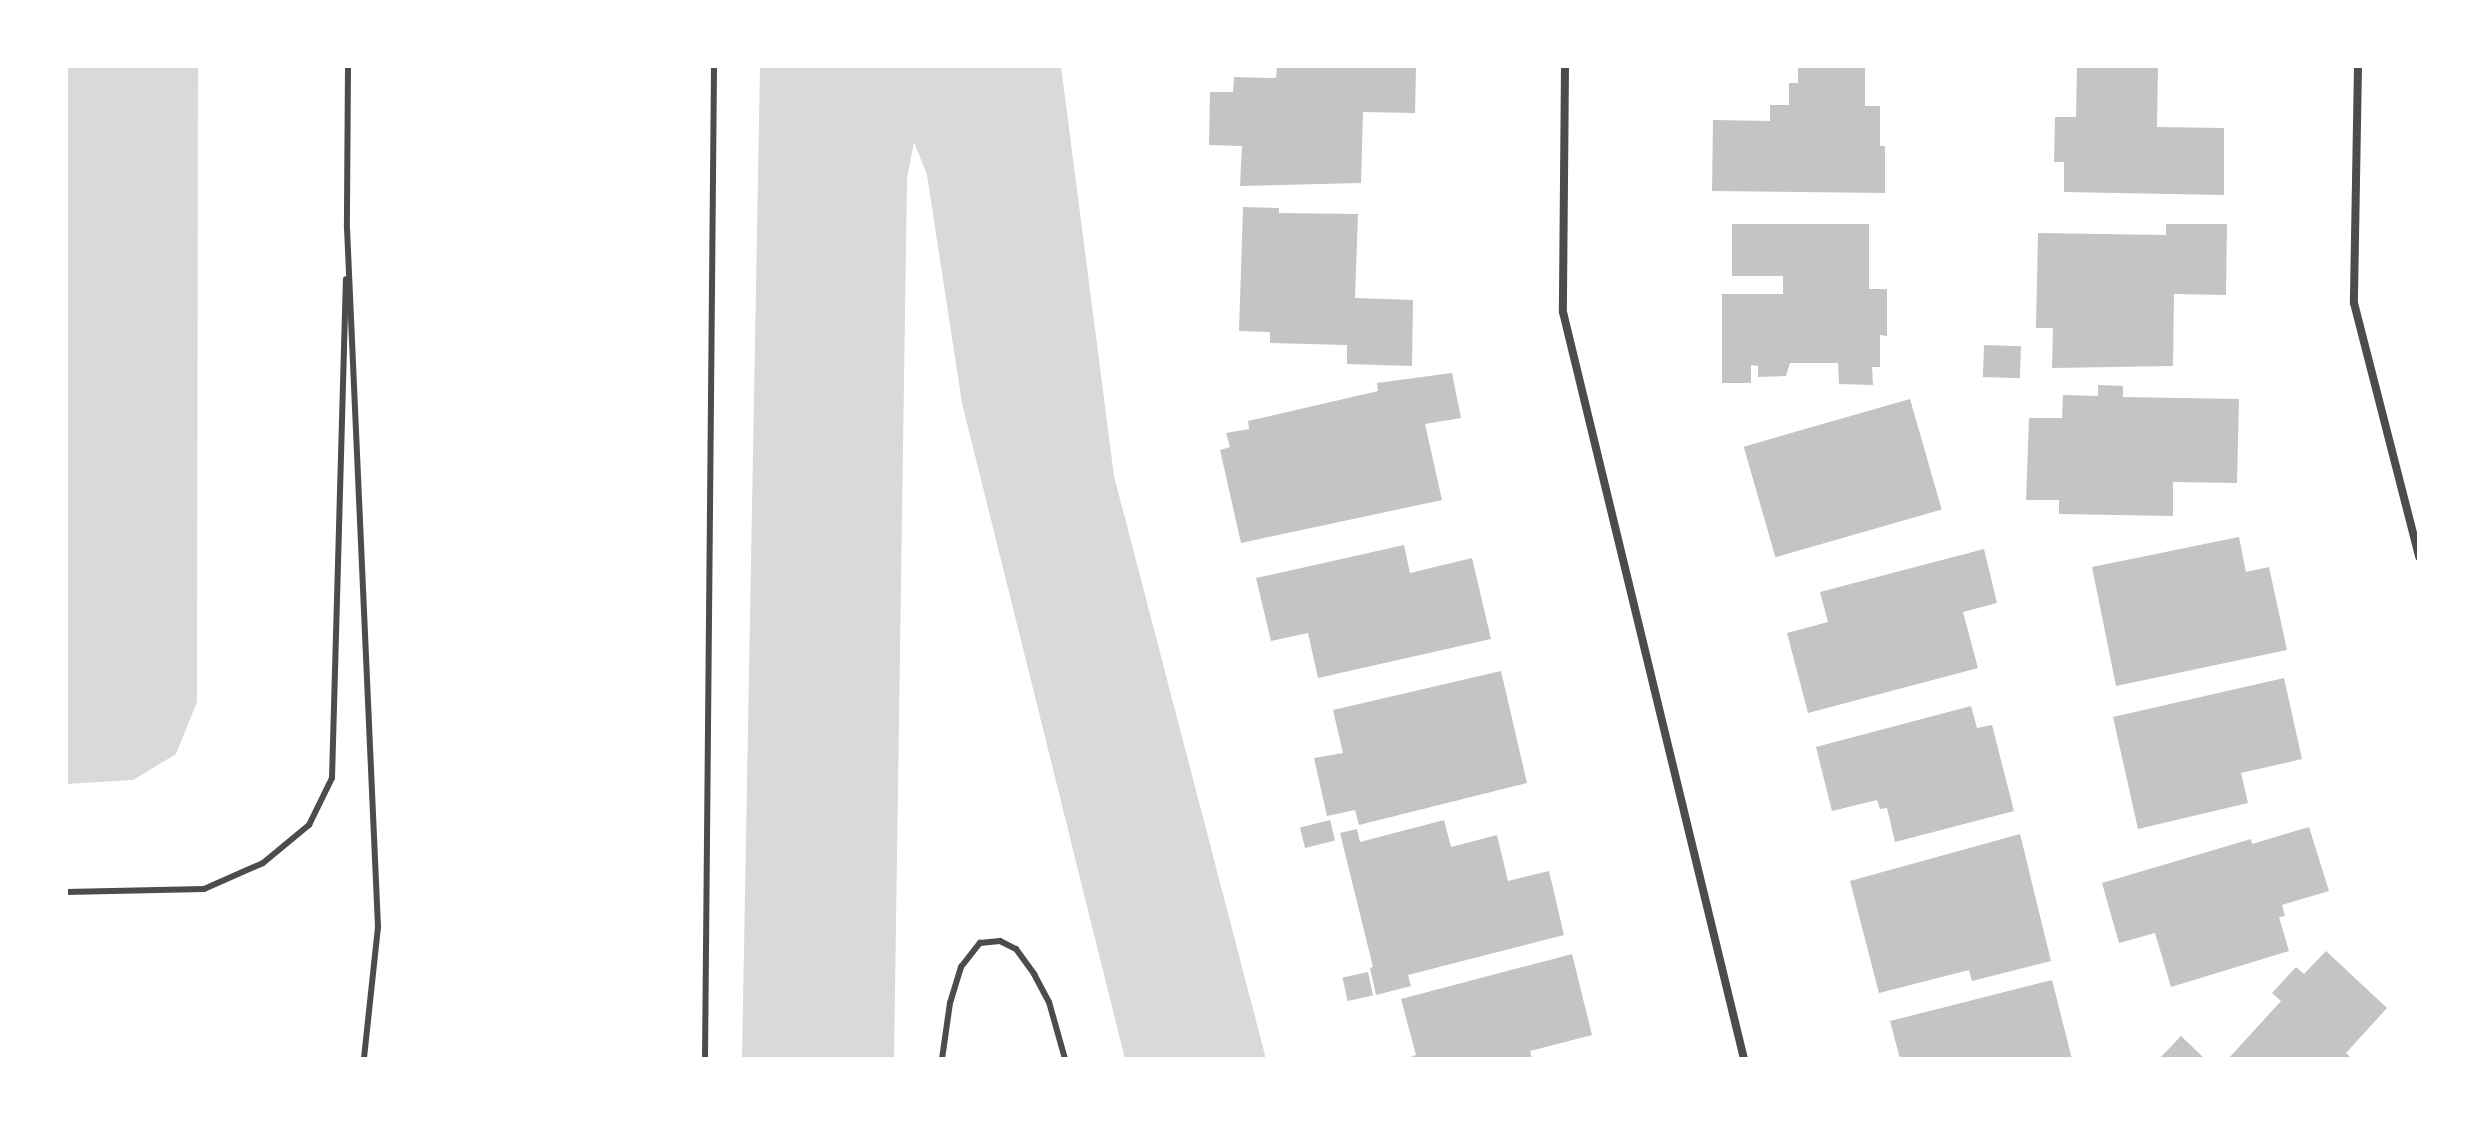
<!DOCTYPE html>
<style>
body{margin:0}
#map{position:relative;width:2485px;height:1125px;overflow:hidden;background:#fff;font-family:Barlow,sans-serif}
div>[style]{position:absolute}
.water>*{inset:0;background:#d9d9d9}
.building>*{inset:0;background:#c4c4c4;transform-origin:0 0}
.service>*{height:6px;margin:-3px;padding:0 3px;transform-origin:3px;border-radius:3px;background:#4c4c4c}
.minor>*{height:8px;margin:-4px;padding:0 4px;transform-origin:4px;border-radius:4px;background:#4c4c4c}
span{translate:-50% -50%;white-space:nowrap;text-align:center;line-height:1.15;-webkit-text-stroke:6px #fff;paint-order:stroke}
.frame{position:absolute;inset:0;border:68px solid #fff;pointer-events:none}
</style>
<div id="map">
<div class="water">
<div style="clip-path:polygon(66px 66px,198px 66px,197px 702px,176px 754px,133px 780px,66px 784px)"></div>
<div style="clip-path:polygon(760px 66px,1061px 66px,1114px 476px,1266px 1059px,1125px 1059px,962px 403px,927px 175px,914px 142px,907px 178px,894px 1059px,742px 1059px)"></div>
</div>
<div class="building">
<div style="clip-path:polygon(1277px 66px,1416px 66px,1415px 113px,1363px 112px,1361px 183px,1240px 186px,1242px 146px,1209px 145px,1210px 92px,1233px 92px,1234px 77px,1276px 78px)"></div>
<div style="clip-path:polygon(1798px 66px,1865px 66px,1865px 106px,1880px 106px,1880px 146px,1885px 146px,1885px 193px,1712px 191px,1713px 120px,1770px 121px,1770px 105px,1789px 105px,1789px 83px,1798px 83px)"></div>
<div style="clip-path:polygon(2077px 66px,2158px 66px,2157px 127px,2224px 128px,2224px 195px,2064px 192px,2064px 162px,2054px 162px,2055px 117px,2076px 117px)"></div>
<div style="clip-path:polygon(1243px 207px,1279px 208px,1279px 213px,1358px 214px,1355px 298px,1413px 300px,1412px 366px,1347px 364px,1347px 345px,1270px 343px,1270px 332px,1239px 331px)"></div>
<div style="clip-path:polygon(1732px 224px,1869px 224px,1869px 289px,1887px 289px,1887px 336px,1880px 335px,1880px 367px,1872px 367px,1873px 385px,1839px 384px,1838px 363px,1790px 363px,1786px 376px,1758px 377px,1758px 366px,1751px 365px,1751px 383px,1722px 383px,1722px 294px,1783px 294px,1783px 276px,1732px 276px)"></div>
<div style="clip-path:polygon(2166px 224px,2227px 224px,2226px 295px,2174px 294px,2173px 366px,2052px 368px,2053px 328px,2036px 328px,2038px 233px,2166px 235px)"></div>
<div style="left:1984px;top:345px;width:37px;height:32px;rotate:2deg"></div>
<div style="clip-path:polygon(1452px 373px,1461px 418px,1425px 424px,1442px 500px,1241px 543px,1220px 450px,1230px 447px,1226px 433px,1249px 429px,1248px 421px,1378px 391px,1377px 383px)"></div>
<div style="clip-path:polygon(2098px 385px,2123px 386px,2123px 397px,2239px 399px,2237px 483px,2173px 482px,2173px 516px,2059px 514px,2059px 500px,2026px 500px,2029px 418px,2062px 418px,2063px 395px,2098px 396px)"></div>
<div style="left:1910px;top:399px;width:115px;height:173px;rotate:74deg"></div>
<div style="clip-path:polygon(2239px 537px,2246px 572px,2269px 567px,2287px 650px,2116px 686px,2092px 567px)"></div>
<div style="clip-path:polygon(1404px 545px,1410px 573px,1472px 558px,1491px 639px,1318px 678px,1308px 633px,1271px 641px,1256px 578px)"></div>
<div style="clip-path:polygon(1984px 549px,1997px 603px,1963px 612px,1978px 668px,1808px 713px,1787px 633px,1828px 622px,1820px 592px)"></div>
<div style="clip-path:polygon(1501px 671px,1527px 783px,1359px 825px,1355px 810px,1327px 816px,1314px 758px,1343px 753px,1333px 710px)"></div>
<div style="clip-path:polygon(2284px 678px,2302px 759px,2241px 773px,2248px 803px,2138px 829px,2113px 717px)"></div>
<div style="clip-path:polygon(1971px 706px,1977px 728px,1992px 725px,2014px 811px,1895px 842px,1887px 808px,1880px 809px,1877px 800px,1832px 811px,1816px 747px)"></div>
<div style="left:1330px;top:820px;width:21px;height:31px;rotate:76deg"></div>
<div style="clip-path:polygon(1444px 820px,1451px 847px,1497px 835px,1508px 881px,1549px 871px,1564px 935px,1408px 975px,1411px 986px,1376px 995px,1370px 968px,1373px 967px,1340px 833px,1357px 829px,1360px 842px)"></div>
<div style="clip-path:polygon(2309px 827px,2329px 891px,2282px 905px,2285px 916px,2279px 917px,2289px 951px,2171px 987px,2155px 933px,2119px 943px,2102px 883px,2251px 839px,2252px 844px)"></div>
<div style="clip-path:polygon(2020px 834px,2051px 961px,1972px 981px,1969px 970px,1879px 993px,1850px 881px)"></div>
<div style="clip-path:polygon(2326px 951px,2387px 1008px,2346px 1053px,2352px 1059px,2228px 1059px,2281px 1001px,2272px 993px,2296px 967px,2304px 974px)"></div>
<div style="clip-path:polygon(1572px 954px,1592px 1035px,1530px 1051px,1532px 1059px,1405px 1059px,1416px 1055px,1401px 999px)"></div>
<div style="left:1368px;top:972px;width:24px;height:26px;rotate:78deg"></div>
<div style="clip-path:polygon(2052px 980px,2072px 1059px,1900px 1059px,1890px 1021px)"></div>
<div style="clip-path:polygon(2181px 1036px,2205px 1059px,2159px 1059px)"></div>
</div>
<div class="service">
<div style="left:348px;top:66px;width:162px;rotate:90.4deg"></div>
<div style="left:347px;top:228px;width:700px;rotate:87.46deg"></div>
<div style="left:378px;top:927px;width:133px;rotate:96.1deg"></div>
<div style="left:66px;top:892px;width:138px;rotate:-1.2deg"></div>
<div style="left:204px;top:889px;width:64px;rotate:-23.8deg"></div>
<div style="left:263px;top:863px;width:60px;rotate:-39.6deg"></div>
<div style="left:309px;top:825px;width:52px;rotate:-63.9deg"></div>
<div style="left:332px;top:778px;width:499px;rotate:-88.4deg"></div>
<div style="left:705px;top:1059px;width:993px;rotate:-89.48deg"></div>
<div style="left:942px;top:1059px;width:57px;rotate:-81.9deg"></div>
<div style="left:950px;top:1003px;width:38px;rotate:-73deg"></div>
<div style="left:961px;top:967px;width:31px;rotate:-52deg"></div>
<div style="left:980px;top:943px;width:20px;rotate:-6deg"></div>
<div style="left:1000px;top:941px;width:18px;rotate:27deg"></div>
<div style="left:1016px;top:949px;width:31px;rotate:54deg"></div>
<div style="left:1034px;top:974px;width:32px;rotate:62deg"></div>
<div style="left:1049px;top:1002px;width:59px;rotate:74.3deg"></div>
</div>
<div class="minor">
<div style="left:1565px;top:66px;width:246px;rotate:90.5deg"></div>
<div style="left:1563px;top:312px;width:769px;rotate:76.38deg"></div>
<div style="left:2358px;top:66px;width:237px;rotate:91deg"></div>
<div style="left:2354px;top:303px;width:262px;rotate:75.6deg"></div>
</div>
<div class="frame"></div>
</div>
